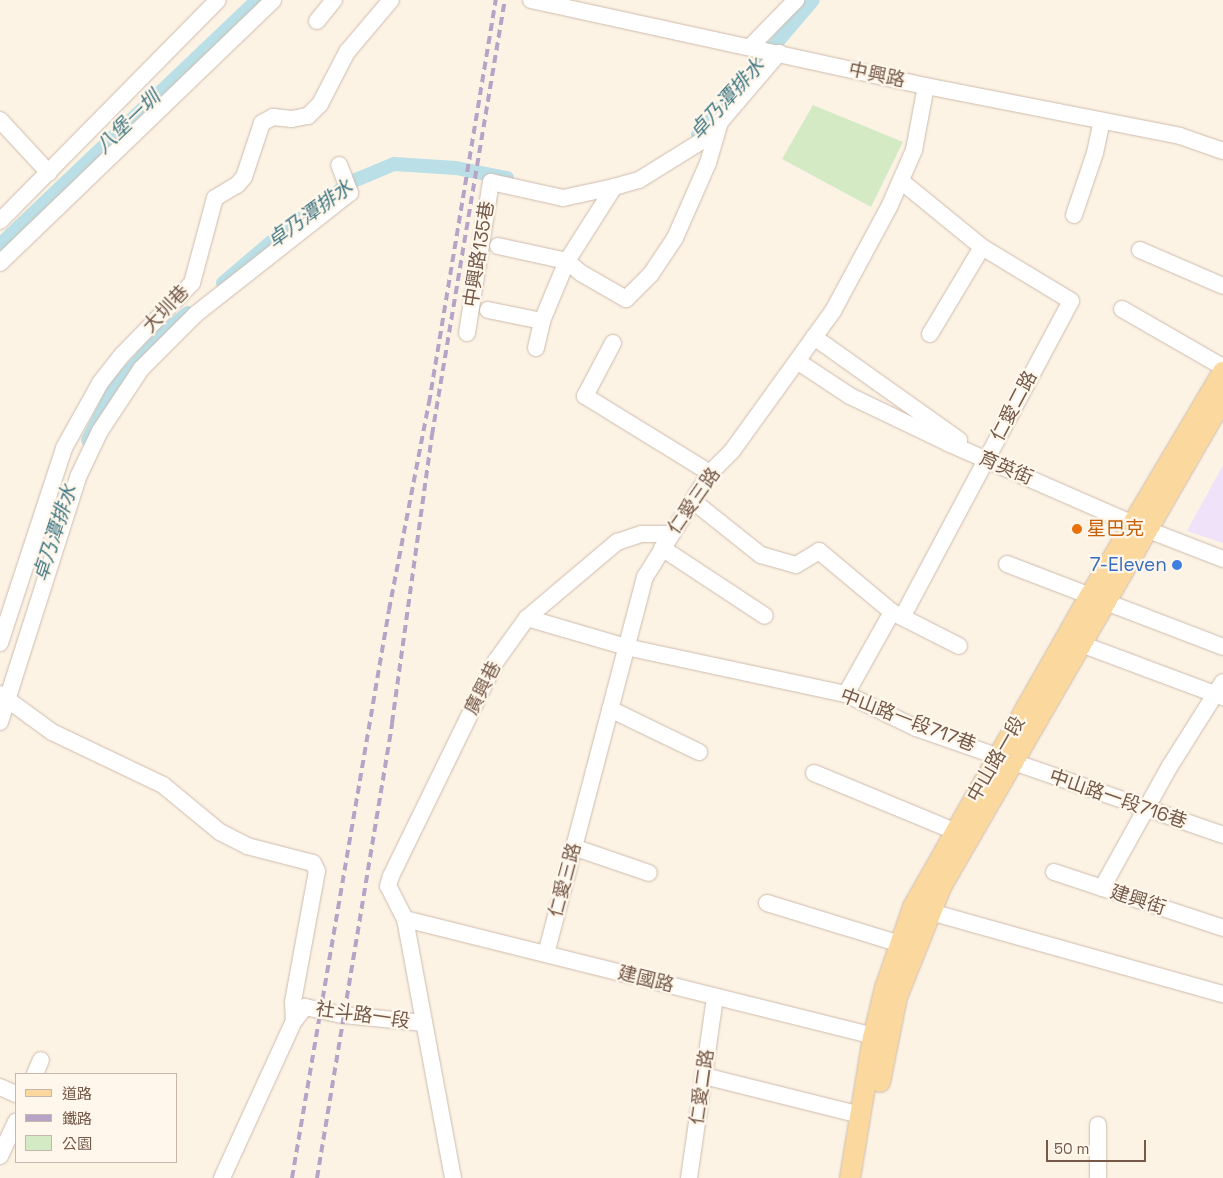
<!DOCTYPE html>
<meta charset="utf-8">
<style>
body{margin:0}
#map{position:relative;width:1223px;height:1178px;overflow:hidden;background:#fcf3e5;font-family:"Space Grotesk","Noto Sans TC",sans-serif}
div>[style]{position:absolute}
.education>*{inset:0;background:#f0e2f9}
.green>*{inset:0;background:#d3eac4}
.canal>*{height:14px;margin:-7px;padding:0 7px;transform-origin:7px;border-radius:7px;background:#badfe6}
.roads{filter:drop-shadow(0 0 1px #cebbac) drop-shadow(0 0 1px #cebbac)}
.minor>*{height:16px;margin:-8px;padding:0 8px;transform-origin:8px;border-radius:8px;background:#fff}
.major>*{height:20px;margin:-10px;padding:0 10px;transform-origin:10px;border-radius:10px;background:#fbd99e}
.rail>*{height:4px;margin-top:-2px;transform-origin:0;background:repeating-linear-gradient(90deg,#b6a3c6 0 8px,transparent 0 13px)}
.dots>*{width:14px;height:14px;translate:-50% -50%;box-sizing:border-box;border:2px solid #fff7ec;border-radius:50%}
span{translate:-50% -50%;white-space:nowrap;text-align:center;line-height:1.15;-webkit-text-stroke:4.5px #fff7ec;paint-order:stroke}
.street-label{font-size:19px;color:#755a4a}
.food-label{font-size:19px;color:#c56008}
.left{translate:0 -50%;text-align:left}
.shop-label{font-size:19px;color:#366cbe}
.right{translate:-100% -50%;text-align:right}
.water-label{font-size:20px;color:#417782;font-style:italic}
.legend{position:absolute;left:15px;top:1073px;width:162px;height:90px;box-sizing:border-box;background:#fff7ec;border:1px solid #c8b8ab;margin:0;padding:6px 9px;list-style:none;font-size:15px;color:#755a4a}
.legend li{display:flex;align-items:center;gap:10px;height:25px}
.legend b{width:25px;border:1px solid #c8b8ab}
.scale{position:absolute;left:1046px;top:1140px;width:100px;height:22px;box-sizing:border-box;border:2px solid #755a4a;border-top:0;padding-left:6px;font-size:15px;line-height:18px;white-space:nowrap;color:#755a4a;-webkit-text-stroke:4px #fff7ec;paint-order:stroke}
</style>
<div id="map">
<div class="education">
<div style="clip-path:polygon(1223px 465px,1223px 543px,1187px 531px)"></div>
</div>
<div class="green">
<div style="clip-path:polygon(813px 105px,903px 142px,871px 207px,782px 159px)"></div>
</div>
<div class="canal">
<div style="left:698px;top:135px;width:177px;rotate:-49.6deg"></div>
<div style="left:0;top:245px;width:355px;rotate:-43.6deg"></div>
<div style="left:223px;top:283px;width:79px;rotate:-40.4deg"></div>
<div style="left:283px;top:232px;width:84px;rotate:-36.3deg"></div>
<div style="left:351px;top:182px;width:47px;rotate:-22.7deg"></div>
<div style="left:394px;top:164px;width:62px;rotate:3.7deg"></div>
<div style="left:456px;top:168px;width:52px;rotate:11.1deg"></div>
<div style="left:88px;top:440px;width:59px;rotate:-63deg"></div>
<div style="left:115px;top:387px;width:73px;rotate:-47.8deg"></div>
<div style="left:164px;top:333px;width:31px;rotate:-40deg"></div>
</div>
<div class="roads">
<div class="minor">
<div style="left:531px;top:0;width:404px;rotate:12.3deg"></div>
<div style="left:926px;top:86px;width:259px;rotate:11.1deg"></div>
<div style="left:1180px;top:136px;width:46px;rotate:19.2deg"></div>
<div style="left:317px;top:21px;width:27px;rotate:-51deg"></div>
<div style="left:750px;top:47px;width:66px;rotate:-45.6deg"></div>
<div style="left:0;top:120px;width:72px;rotate:47.2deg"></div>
<div style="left:901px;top:181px;width:104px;rotate:39.2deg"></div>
<div style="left:982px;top:247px;width:104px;rotate:31.2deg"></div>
<div style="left:1071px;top:301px;width:358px;rotate:118.1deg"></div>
<div style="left:1074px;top:215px;width:65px;rotate:-71.3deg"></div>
<div style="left:1095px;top:153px;width:33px;rotate:-78deg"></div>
<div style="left:0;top:221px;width:310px;rotate:-45.4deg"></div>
<div style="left:498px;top:246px;width:71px;rotate:12.3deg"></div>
<div style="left:567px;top:261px;width:18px;rotate:41deg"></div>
<div style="left:581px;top:273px;width:52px;rotate:30deg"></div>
<div style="left:626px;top:299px;width:35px;rotate:-45deg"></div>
<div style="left:651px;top:274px;width:43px;rotate:-56.3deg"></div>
<div style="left:675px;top:238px;width:82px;rotate:-66.3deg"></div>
<div style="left:708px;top:163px;width:43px;rotate:-73.7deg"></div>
<div style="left:720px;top:122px;width:91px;rotate:-49.5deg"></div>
<div style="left:1140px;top:250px;width:90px;rotate:23.4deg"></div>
<div style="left:0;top:263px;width:379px;rotate:-43.9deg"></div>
<div style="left:1122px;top:309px;width:116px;rotate:29.9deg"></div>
<div style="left:488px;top:310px;width:55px;rotate:11.5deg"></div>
<div style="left:467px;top:333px;width:153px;rotate:-81deg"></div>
<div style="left:491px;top:182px;width:74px;rotate:12.5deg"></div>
<div style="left:563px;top:198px;width:52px;rotate:-12.2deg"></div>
<div style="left:614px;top:187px;width:26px;rotate:-16deg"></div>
<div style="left:639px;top:180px;width:72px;rotate:-31.9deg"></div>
<div style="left:700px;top:142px;width:26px;rotate:-43deg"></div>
<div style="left:930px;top:334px;width:101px;rotate:-59.1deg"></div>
<div style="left:814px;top:337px;width:178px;rotate:35.4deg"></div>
<div style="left:613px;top:343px;width:60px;rotate:117.8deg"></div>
<div style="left:585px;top:396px;width:147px;rotate:31.6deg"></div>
<div style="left:536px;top:348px;width:28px;rotate:-77deg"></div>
<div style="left:542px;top:321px;width:65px;rotate:-67.4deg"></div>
<div style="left:567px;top:261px;width:88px;rotate:-57.6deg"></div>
<div style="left:797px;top:361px;width:64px;rotate:33.4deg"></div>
<div style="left:850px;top:396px;width:109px;rotate:25.6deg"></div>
<div style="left:948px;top:443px;width:202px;rotate:23.6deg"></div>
<div style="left:1133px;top:524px;width:97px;rotate:21.3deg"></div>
<div style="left:693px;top:501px;width:87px;rotate:38.5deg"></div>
<div style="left:761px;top:555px;width:36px;rotate:16deg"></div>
<div style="left:796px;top:565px;width:27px;rotate:-31deg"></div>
<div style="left:819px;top:551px;width:95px;rotate:39.9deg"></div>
<div style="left:892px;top:612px;width:75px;rotate:26.9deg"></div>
<div style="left:662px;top:548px;width:123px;rotate:33.4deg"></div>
<div style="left:1007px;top:564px;width:231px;rotate:21deg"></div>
<div style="left:527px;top:618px;width:103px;rotate:16.3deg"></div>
<div style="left:626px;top:647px;width:225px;rotate:12.1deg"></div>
<div style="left:846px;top:694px;width:78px;rotate:25.9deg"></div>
<div style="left:916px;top:728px;width:325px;rotate:19.2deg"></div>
<div style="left:0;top:643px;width:205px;rotate:-71.8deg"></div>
<div style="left:64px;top:448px;width:74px;rotate:-61deg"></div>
<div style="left:100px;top:383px;width:37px;rotate:-52deg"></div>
<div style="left:123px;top:354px;width:99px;rotate:-45.8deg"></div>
<div style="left:192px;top:283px;width:88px;rotate:-74.9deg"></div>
<div style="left:215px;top:198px;width:26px;rotate:-31deg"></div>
<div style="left:237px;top:185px;width:11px;rotate:-49deg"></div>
<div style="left:244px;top:177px;width:57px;rotate:-71.6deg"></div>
<div style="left:262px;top:123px;width:13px;rotate:-29deg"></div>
<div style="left:273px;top:117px;width:19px;rotate:6deg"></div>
<div style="left:292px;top:119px;width:16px;rotate:-11deg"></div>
<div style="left:308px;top:116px;width:17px;rotate:-45deg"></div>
<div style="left:320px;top:104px;width:59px;rotate:-62.6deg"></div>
<div style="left:347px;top:52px;width:68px;rotate:-49.8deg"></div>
<div style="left:1081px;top:644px;width:152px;rotate:20.5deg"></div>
<div style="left:0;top:694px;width:64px;rotate:36.2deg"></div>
<div style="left:52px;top:732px;width:123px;rotate:25.5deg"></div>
<div style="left:163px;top:785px;width:74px;rotate:39.5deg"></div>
<div style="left:220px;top:832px;width:30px;rotate:27deg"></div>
<div style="left:247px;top:846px;width:68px;rotate:14.4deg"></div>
<div style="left:313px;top:863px;width:9px;rotate:63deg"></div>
<div style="left:317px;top:871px;width:133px;rotate:100.4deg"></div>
<div style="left:293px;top:1002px;width:19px;rotate:87deg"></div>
<div style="left:846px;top:694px;width:94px;rotate:-60.7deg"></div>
<div style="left:610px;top:709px;width:99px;rotate:25.8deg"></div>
<div style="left:0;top:722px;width:259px;rotate:-72.3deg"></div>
<div style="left:79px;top:475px;width:49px;rotate:-64.5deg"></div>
<div style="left:100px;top:431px;width:74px;rotate:-56.5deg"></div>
<div style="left:141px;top:369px;width:78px;rotate:-45deg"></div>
<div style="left:196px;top:314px;width:196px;rotate:-38.2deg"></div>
<div style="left:350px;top:193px;width:30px;rotate:-111deg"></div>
<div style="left:814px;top:773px;width:152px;rotate:22.5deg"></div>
<div style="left:573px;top:847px;width:80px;rotate:18.9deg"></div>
<div style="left:1054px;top:872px;width:178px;rotate:18.3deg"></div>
<div style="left:1102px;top:888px;width:140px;rotate:-60.9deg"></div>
<div style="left:1170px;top:766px;width:99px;rotate:-57.8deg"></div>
<div style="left:767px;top:903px;width:139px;rotate:17.1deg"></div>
<div style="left:920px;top:909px;width:315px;rotate:15.7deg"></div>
<div style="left:405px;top:919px;width:495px;rotate:14deg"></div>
<div style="left:546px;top:954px;width:390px;rotate:-75.3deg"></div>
<div style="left:645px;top:577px;width:123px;rotate:-58deg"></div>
<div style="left:710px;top:473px;width:31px;rotate:-45deg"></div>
<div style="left:732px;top:451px;width:173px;rotate:-54.2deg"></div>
<div style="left:833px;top:311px;width:120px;rotate:-61.7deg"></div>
<div style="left:890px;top:205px;width:60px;rotate:-66.4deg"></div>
<div style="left:914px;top:150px;width:65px;rotate:-79.4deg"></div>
<div style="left:35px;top:1074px;width:15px;rotate:-67deg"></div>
<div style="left:704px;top:1076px;width:162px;rotate:14deg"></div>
<div style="left:0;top:1087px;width:17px;rotate:24deg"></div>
<div style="left:1098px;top:1125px;width:53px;rotate:90deg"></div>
<div style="left:0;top:1156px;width:38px;rotate:-65deg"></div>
<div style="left:222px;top:1178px;width:173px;rotate:-65.4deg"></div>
<div style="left:294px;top:1021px;width:18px;rotate:-52deg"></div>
<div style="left:305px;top:1007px;width:40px;rotate:12deg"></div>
<div style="left:344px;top:1015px;width:80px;rotate:5.7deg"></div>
<div style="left:453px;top:1178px;width:263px;rotate:-100.5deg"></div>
<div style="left:405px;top:919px;width:37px;rotate:-117deg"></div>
<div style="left:388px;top:886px;width:10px;rotate:-73deg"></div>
<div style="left:391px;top:876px;width:239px;rotate:-64deg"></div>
<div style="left:496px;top:661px;width:53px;rotate:-54.2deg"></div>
<div style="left:527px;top:618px;width:118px;rotate:-40.2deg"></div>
<div style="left:617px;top:542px;width:26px;rotate:-18deg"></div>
<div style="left:642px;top:534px;width:29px"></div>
<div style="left:689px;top:1178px;width:183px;rotate:-81.8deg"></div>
</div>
<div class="major">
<div style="left:880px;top:1082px;width:87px;rotate:-78.7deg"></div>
<div style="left:897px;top:997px;width:118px;rotate:-68.2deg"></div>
<div style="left:941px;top:887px;width:564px;rotate:-59.98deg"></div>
<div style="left:850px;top:1178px;width:142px;rotate:-80.7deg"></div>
<div style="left:873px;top:1038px;width:51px;rotate:-76.5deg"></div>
<div style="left:885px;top:988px;width:86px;rotate:-70.9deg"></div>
<div style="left:913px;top:907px;width:358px;rotate:-60.4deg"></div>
<div style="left:1090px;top:596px;width:261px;rotate:-59.3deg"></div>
</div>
</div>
<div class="rail">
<div style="left:292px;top:1178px;width:576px;rotate:-80.31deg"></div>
<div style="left:389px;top:610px;width:211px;rotate:-79.1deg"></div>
<div style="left:429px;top:403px;width:409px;rotate:-80.6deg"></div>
<div style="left:317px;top:1178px;width:461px;rotate:-80.6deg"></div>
<div style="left:392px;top:723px;width:291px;rotate:-82.1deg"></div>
<div style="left:432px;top:435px;width:441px;rotate:-80.5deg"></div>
</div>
<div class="dots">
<div style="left:1077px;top:529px;background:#e8710a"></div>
<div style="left:1177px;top:565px;background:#3f7fe0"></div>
</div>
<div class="street-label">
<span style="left:877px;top:75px;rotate:12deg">中興路</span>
<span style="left:479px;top:254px;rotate:-81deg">中興路135巷</span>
<span style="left:166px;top:309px;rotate:-46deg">大圳巷</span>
<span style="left:1014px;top:406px;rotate:-62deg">仁愛二路</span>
<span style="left:1006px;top:468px;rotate:23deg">育英街</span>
<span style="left:694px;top:501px;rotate:-55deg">仁愛三路</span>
<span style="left:483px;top:688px;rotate:-63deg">廣興巷</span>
<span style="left:908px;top:720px;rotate:21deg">中山路一段717巷</span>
<span style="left:996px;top:759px;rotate:-60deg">中山路一段</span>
<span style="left:1118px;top:799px;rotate:19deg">中山路一段716巷</span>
<span style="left:565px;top:880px;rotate:-75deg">仁愛三路</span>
<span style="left:1138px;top:900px;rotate:18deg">建興街</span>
<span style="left:646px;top:979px;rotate:14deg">建國路</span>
<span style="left:363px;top:1015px;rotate:8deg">社斗路一段</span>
<span style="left:702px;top:1087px;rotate:-82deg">仁愛二路</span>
</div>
<div class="food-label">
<span class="left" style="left:1087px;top:529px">星巴克</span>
</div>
<div class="shop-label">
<span class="right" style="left:1167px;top:565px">7-Eleven</span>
</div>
<div class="water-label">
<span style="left:727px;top:99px;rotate:-48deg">卓乃潭排水</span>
<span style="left:128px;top:122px;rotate:-44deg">八堡一圳</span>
<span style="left:310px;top:214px;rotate:-36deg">卓乃潭排水</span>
<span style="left:55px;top:533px;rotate:-72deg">卓乃潭排水</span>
</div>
<ul class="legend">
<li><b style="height:6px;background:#fbd99e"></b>道路</li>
<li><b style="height:6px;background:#b6a3c6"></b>鐵路</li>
<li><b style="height:14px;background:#d3eac4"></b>公園</li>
</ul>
<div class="scale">50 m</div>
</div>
